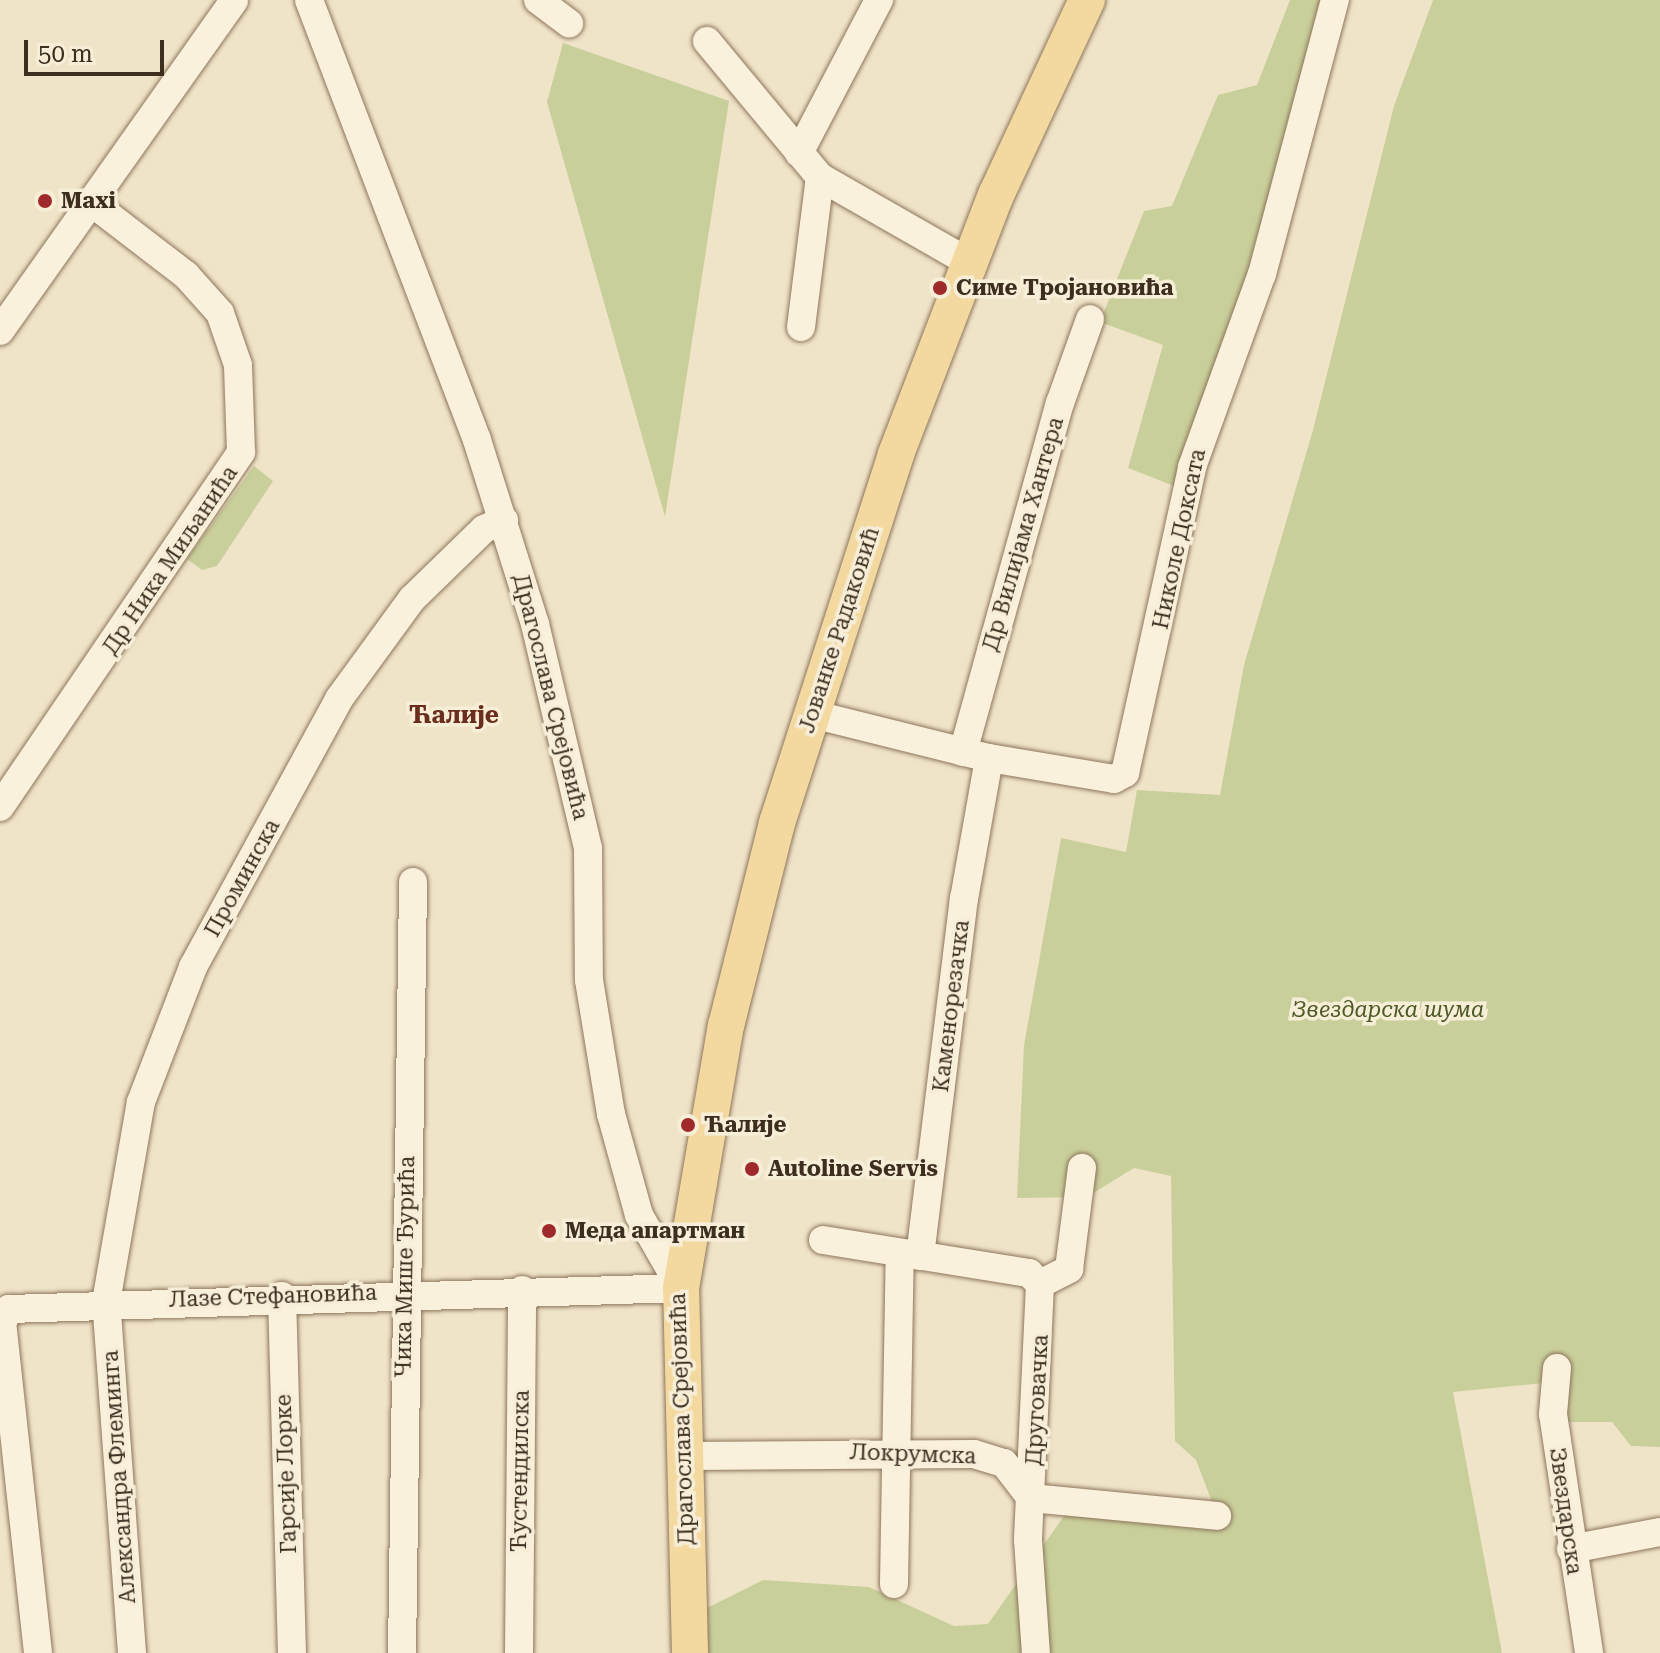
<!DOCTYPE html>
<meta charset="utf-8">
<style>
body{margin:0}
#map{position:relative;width:1660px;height:1653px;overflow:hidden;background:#f0e4c8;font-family:"Roboto Serif",serif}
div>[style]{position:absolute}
.green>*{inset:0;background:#c9cf9b}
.roads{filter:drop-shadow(0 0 2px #8d765c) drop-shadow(0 0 2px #8d765c)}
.minor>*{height:28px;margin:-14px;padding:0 14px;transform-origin:14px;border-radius:14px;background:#faf1dc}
.major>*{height:36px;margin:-18px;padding:0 18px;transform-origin:18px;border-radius:18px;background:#f3d9a0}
.dots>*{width:22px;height:22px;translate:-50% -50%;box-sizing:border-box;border:4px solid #f7eed8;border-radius:50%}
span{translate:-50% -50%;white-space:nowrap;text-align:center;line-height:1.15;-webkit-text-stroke:7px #f7eed8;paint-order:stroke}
.poi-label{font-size:22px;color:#3d2e20;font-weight:700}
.left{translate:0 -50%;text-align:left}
.street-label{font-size:22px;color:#3d2e20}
.park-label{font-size:22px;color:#4d5a26;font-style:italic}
.neighbourhood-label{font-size:24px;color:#6b2e1e;font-weight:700}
.scale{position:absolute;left:24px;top:40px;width:140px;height:36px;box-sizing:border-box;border:4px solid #3d2e20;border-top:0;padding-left:10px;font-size:24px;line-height:28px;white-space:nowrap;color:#3d2e20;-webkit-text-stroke:6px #f7eed8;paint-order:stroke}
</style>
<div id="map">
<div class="green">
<div style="clip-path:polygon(1290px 0,1335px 0,1187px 491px,1128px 468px,1163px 345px,1100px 322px,1144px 211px,1172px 206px,1218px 95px,1257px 85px)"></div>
<div style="clip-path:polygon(1433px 0,1660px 0,1660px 1447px,1631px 1446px,1612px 1422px,1567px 1422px,1565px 1381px,1453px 1392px,1502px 1653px,690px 1653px,689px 1617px,763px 1580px,869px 1587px,954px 1626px,988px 1624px,1071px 1506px,1217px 1515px,1196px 1460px,1175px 1441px,1171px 1176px,1134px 1168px,1087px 1197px,1017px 1198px,1024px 1045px,1061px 838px,1126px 852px,1137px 790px,1220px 795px,1244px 665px,1313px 430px,1394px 106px)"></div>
<div style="clip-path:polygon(563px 43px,729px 101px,665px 517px,547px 102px)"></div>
<div style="clip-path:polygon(254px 466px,273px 481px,217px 566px,202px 570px,187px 559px)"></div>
</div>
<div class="roads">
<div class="minor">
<div style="left:309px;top:0;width:471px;rotate:69.1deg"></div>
<div style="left:477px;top:440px;width:193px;rotate:72.5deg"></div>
<div style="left:535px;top:624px;width:231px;rotate:76.7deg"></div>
<div style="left:588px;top:849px;width:131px;rotate:89.6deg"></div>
<div style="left:589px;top:980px;width:136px;rotate:80.7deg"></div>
<div style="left:611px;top:1114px;width:105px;rotate:74.5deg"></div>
<div style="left:639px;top:1215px;width:84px;rotate:60.1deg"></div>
<div style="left:538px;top:0;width:39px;rotate:37deg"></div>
<div style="left:707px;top:41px;width:177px;rotate:50.3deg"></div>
<div style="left:820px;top:177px;width:173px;rotate:29.8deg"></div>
<div style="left:799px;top:153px;width:173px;rotate:-62.4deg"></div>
<div style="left:801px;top:327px;width:151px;rotate:-82.8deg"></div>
<div style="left:0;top:331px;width:405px;rotate:-54.7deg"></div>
<div style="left:812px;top:714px;width:182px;rotate:14deg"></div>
<div style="left:989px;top:758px;width:127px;rotate:9.5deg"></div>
<div style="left:1114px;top:779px;width:13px;rotate:-29deg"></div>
<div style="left:1125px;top:773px;width:313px;rotate:-77.6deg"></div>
<div style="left:1192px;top:467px;width:205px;rotate:-70.1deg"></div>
<div style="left:1262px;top:274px;width:284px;rotate:-75.1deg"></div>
<div style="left:963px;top:752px;width:362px;rotate:-74.5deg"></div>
<div style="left:1060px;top:403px;width:89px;rotate:-70.3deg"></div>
<div style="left:0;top:807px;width:429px;rotate:-55.8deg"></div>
<div style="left:241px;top:452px;width:87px;rotate:-92deg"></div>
<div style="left:238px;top:365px;width:55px;rotate:-109.1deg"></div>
<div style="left:220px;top:313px;width:51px;rotate:-131.8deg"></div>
<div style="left:186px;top:275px;width:120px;rotate:-142.5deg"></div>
<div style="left:823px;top:1240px;width:209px;rotate:9.1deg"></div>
<div style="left:1029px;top:1273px;width:16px;rotate:45deg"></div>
<div style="left:1040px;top:1284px;width:256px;rotate:92.7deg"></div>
<div style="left:1028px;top:1540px;width:113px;rotate:86deg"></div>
<div style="left:920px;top:1256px;width:360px;rotate:-83deg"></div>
<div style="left:964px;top:899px;width:143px;rotate:-79.9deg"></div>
<div style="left:1040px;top:1284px;width:33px;rotate:-27deg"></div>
<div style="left:1069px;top:1269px;width:102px;rotate:-82.7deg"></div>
<div style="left:282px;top:1296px;width:357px;rotate:88.4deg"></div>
<div style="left:1557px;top:1368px;width:46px;rotate:95deg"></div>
<div style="left:1553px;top:1414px;width:242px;rotate:81.4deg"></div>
<div style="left:685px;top:1456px;width:289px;rotate:-0.4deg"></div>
<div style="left:974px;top:1454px;width:31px;rotate:17deg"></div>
<div style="left:1004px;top:1463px;width:44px;rotate:52.4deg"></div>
<div style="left:1031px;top:1498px;width:187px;rotate:5.5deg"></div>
<div style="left:1571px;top:1549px;width:91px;rotate:-10.8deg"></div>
<div style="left:894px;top:1584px;width:330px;rotate:-89deg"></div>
<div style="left:38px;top:1653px;width:332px;rotate:-96.2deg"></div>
<div style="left:2px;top:1323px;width:16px;rotate:-63deg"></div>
<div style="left:9px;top:1309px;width:672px;rotate:-1.79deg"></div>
<div style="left:132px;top:1653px;width:352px;rotate:-94.2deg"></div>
<div style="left:106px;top:1302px;width:203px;rotate:-80.1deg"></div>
<div style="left:141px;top:1102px;width:145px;rotate:-68.9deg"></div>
<div style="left:193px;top:967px;width:305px;rotate:-61.4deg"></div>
<div style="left:339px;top:699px;width:124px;rotate:-53.9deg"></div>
<div style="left:412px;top:599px;width:100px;rotate:-44.2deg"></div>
<div style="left:484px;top:529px;width:22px;rotate:-24deg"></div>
<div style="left:402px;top:1653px;width:771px;rotate:-89.18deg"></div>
<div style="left:519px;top:1653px;width:363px;rotate:-89.5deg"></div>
</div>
<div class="major">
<div style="left:690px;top:1653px;width:365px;rotate:-91.4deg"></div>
<div style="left:681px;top:1288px;width:266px;rotate:-80.3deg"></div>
<div style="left:726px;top:1026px;width:209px;rotate:-75.9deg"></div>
<div style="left:777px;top:823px;width:388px;rotate:-72.1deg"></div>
<div style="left:896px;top:454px;width:278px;rotate:-68.9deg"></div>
<div style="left:996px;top:195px;width:215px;rotate:-65deg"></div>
</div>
</div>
<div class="dots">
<div style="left:45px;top:201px;background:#9e2a2b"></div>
<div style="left:940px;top:288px;background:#9e2a2b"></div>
<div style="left:688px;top:1125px;background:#9e2a2b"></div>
<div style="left:752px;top:1169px;background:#9e2a2b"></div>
<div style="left:549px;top:1231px;background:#9e2a2b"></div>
</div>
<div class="poi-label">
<span class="left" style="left:61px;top:201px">Maxi</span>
<span class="left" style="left:956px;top:288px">Симе Тројановића</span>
<span class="left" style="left:704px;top:1125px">Ћалије</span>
<span class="left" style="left:768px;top:1169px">Autoline Servis</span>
<span class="left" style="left:565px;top:1231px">Меда апартман</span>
</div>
<div class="street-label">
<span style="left:1023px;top:534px;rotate:-74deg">Др Вилијама Хантера</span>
<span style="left:1179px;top:539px;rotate:-78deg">Николе Доксата</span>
<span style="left:170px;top:560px;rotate:-56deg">Др Ника Миљанића</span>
<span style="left:839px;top:630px;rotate:-72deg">Јованке Радаковић</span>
<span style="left:551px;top:697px;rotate:76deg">Драгослава Срејовића</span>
<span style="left:242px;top:878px;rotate:-61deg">Проминска</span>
<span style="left:951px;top:1006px;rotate:-83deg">Каменорезачка</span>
<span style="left:405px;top:1267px;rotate:-89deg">Чика Мише Ђурића</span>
<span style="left:273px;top:1296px;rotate:-2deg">Лазе Стефановића</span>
<span style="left:1037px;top:1400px;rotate:-87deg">Друговачка</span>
<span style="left:682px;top:1419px;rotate:-92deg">Драгослава Срејовића</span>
<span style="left:913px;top:1454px;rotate:2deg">Локрумска</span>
<span style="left:520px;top:1471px;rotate:-89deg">Ћустендилска</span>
<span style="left:286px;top:1474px;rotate:-92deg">Гарсије Лорке</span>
<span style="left:119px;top:1477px;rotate:-94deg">Александра Флеминга</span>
<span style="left:1566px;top:1511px;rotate:82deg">Звездарска</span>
</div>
<div class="park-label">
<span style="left:1388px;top:1010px">Звездарска шума</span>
</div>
<div class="neighbourhood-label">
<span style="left:454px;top:716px">Ћалије</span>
</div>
<div class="scale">50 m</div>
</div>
